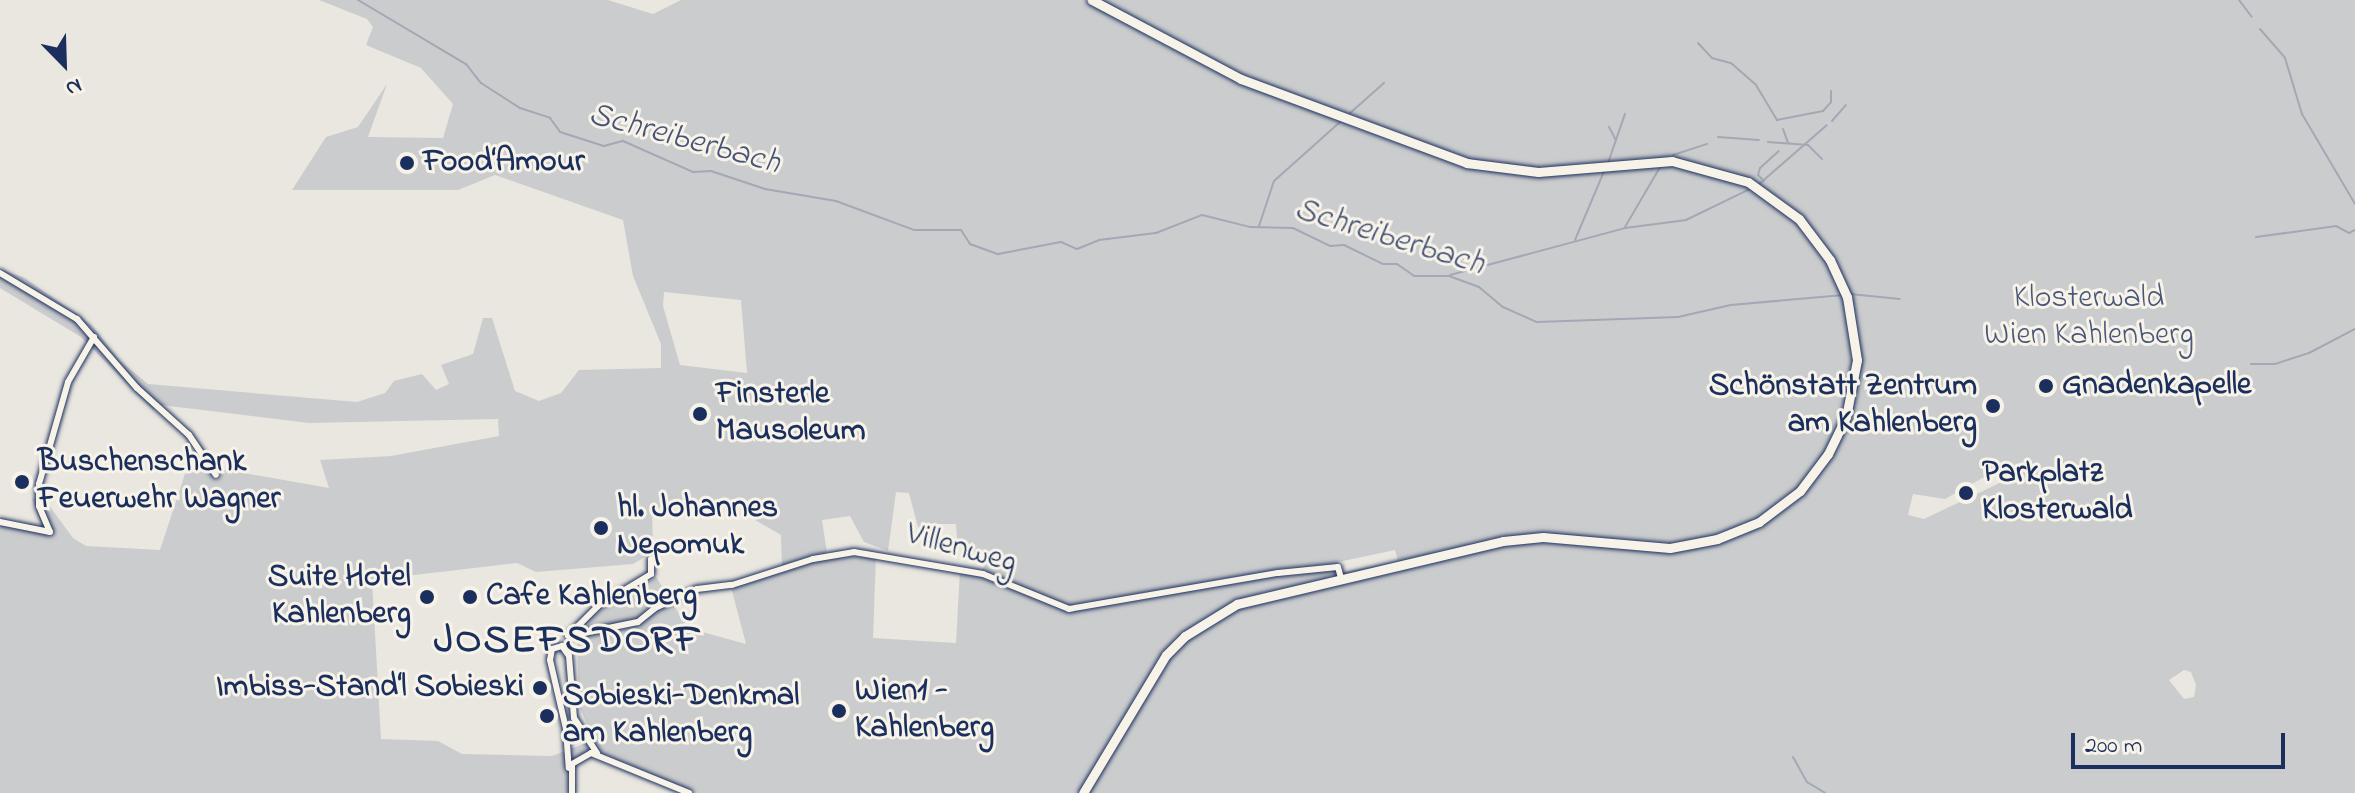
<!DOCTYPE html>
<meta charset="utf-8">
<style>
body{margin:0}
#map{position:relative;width:2355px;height:793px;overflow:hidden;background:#eae7e0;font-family:"Indie Flower",sans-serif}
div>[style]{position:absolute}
.green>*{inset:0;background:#cbcccd}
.stream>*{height:2px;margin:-1px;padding:0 1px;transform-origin:1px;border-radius:1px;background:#a3a8b4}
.roads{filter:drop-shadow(0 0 2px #1b2f5e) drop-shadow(0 0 2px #1b2f5e)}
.street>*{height:6px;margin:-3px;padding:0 3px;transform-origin:3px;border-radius:3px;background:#f7f3e8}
.secondary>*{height:9px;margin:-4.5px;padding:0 4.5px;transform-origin:4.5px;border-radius:4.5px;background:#f7f3e8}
.dots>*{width:22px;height:22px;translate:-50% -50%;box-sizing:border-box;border:4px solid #f7f3e8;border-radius:50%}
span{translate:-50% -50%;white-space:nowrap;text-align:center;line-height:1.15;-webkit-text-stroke:6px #f7f3e8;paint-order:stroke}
.poi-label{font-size:32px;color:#1b2f5e;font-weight:700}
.left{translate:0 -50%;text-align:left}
.right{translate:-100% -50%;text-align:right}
.park-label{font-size:32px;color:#47567a}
.street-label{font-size:32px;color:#1b2f5e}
.water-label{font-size:34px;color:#445378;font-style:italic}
.district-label{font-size:40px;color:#1b2f5e;font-weight:700;letter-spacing:2px}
.north{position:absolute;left:24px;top:24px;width:80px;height:80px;-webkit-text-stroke:6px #f7f3e8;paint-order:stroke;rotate:157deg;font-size:22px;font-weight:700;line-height:32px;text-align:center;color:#1b2f5e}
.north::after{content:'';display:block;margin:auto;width:28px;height:36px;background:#1b2f5e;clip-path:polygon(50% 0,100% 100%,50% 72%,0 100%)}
.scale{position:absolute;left:2071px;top:733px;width:214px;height:36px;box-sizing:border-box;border:4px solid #1b2f5e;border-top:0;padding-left:10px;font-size:24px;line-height:28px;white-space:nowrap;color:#1b2f5e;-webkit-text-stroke:6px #f7f3e8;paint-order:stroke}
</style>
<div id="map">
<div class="green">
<div style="clip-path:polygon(evenodd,319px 0,608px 0,653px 14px,681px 0,2355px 0,2355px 793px,689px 793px,593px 756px,574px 767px,576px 793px,0 793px,0 520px,42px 526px,32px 499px,42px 496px,73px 538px,86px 546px,160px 550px,185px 474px,215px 468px,329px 488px,320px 460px,391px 456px,499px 436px,498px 419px,309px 423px,161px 405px,153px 410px,81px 337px,0 288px,0 269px,25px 278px,92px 325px,119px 360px,148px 384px,357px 402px,385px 393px,394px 381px,422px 374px,436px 390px,449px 384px,441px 365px,473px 354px,483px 318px,492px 318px,515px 391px,539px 401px,561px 393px,579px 370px,661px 368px,661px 344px,633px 276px,623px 220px,495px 175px,458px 190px,292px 190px,326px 137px,358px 127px,387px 84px,368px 137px,443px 138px,453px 104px,421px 68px,366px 45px,373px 27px,367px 19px,319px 0,664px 292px,741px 300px,747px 373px,680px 365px,663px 306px,664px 292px,319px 0,2000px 468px,2008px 479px,1924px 519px,1908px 515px,1913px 494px,1945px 499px,2000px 468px,319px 0,896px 492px,909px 493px,918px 527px,931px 532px,928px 524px,956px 524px,957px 539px,987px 562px,979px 575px,960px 570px,956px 643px,873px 638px,876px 555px,822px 559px,731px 587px,746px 644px,688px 628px,656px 577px,585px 620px,577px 637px,579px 706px,594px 740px,552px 756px,462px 754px,438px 741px,381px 739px,372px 580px,517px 563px,536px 572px,633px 564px,653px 552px,652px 508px,750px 501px,755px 520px,781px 535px,782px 569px,827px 553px,822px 520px,850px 516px,864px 542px,888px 551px,896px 492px,319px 0,1395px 550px,1398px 561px,1334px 574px,1338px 562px,1395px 550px,319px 0,2184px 670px,2191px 672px,2196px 685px,2194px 697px,2184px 699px,2169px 680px,2184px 670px)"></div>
</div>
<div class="stream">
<div style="left:358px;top:0;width:126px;rotate:30.7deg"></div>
<div style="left:466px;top:64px;width:24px;rotate:52deg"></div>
<div style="left:481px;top:83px;width:46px;rotate:32.7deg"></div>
<div style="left:520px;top:108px;width:32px;rotate:18deg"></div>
<div style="left:550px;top:118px;width:17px;rotate:54deg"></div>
<div style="left:560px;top:132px;width:46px;rotate:17.7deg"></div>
<div style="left:604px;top:146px;width:20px;rotate:-15deg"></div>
<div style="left:623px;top:141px;width:77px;rotate:23.9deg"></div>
<div style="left:693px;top:172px;width:18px;rotate:-3deg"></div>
<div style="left:711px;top:171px;width:57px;rotate:18.4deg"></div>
<div style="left:765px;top:189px;width:72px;rotate:9.6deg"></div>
<div style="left:836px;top:201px;width:83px;rotate:20.4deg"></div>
<div style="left:914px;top:230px;width:47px"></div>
<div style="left:961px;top:230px;width:17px;rotate:57deg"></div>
<div style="left:970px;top:244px;width:30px;rotate:20deg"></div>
<div style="left:998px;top:254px;width:64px;rotate:-10.8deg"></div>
<div style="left:1061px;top:242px;width:17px;rotate:24deg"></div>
<div style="left:1077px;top:249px;width:24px;rotate:-22deg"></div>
<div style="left:1099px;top:240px;width:57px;rotate:-7deg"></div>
<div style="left:1156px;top:233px;width:49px;rotate:-21.4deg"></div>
<div style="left:1202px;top:215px;width:49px;rotate:14deg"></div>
<div style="left:1250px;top:227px;width:43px;rotate:1.3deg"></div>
<div style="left:1293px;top:228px;width:41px;rotate:25.9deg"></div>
<div style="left:1330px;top:246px;width:14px;rotate:-4deg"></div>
<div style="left:1344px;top:245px;width:43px;rotate:26deg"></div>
<div style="left:1383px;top:264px;width:14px"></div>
<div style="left:1397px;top:264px;width:21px;rotate:35deg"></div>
<div style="left:1414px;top:276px;width:35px"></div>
<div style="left:1449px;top:276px;width:32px;rotate:20deg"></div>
<div style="left:1479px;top:287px;width:31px;rotate:40deg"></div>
<div style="left:1503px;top:307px;width:37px;rotate:24deg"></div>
<div style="left:1537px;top:322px;width:141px;rotate:-2deg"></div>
<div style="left:1678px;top:317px;width:54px;rotate:-12.8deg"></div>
<div style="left:1731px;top:305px;width:113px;rotate:-5.1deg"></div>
<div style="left:2239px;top:0;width:21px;rotate:53deg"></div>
<div style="left:2260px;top:29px;width:38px;rotate:49deg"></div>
<div style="left:2285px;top:58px;width:59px;rotate:73.1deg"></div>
<div style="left:2302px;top:114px;width:104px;rotate:59.5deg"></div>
<div style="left:1698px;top:43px;width:21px;rotate:47deg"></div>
<div style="left:1712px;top:58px;width:20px;rotate:15deg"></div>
<div style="left:1731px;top:63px;width:33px;rotate:41deg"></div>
<div style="left:1756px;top:85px;width:41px;rotate:59deg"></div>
<div style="left:1777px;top:120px;width:47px;rotate:-11.1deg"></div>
<div style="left:1823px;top:111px;width:12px;rotate:-48deg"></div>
<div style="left:1831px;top:102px;width:11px;rotate:-90deg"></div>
<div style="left:1349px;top:114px;width:47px;rotate:-41.5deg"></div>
<div style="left:1832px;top:121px;width:21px;rotate:-49deg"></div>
<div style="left:1609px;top:127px;width:15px;rotate:62deg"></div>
<div style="left:1783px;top:129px;width:15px;rotate:70deg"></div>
<div style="left:1718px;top:137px;width:41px;rotate:4.2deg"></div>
<div style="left:1768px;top:142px;width:40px;rotate:4.3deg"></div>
<div style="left:1808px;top:145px;width:20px;rotate:45deg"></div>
<div style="left:1673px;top:155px;width:36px;rotate:-18deg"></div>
<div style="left:1608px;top:163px;width:52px;rotate:-70.9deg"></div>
<div style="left:1764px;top:181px;width:8px;rotate:-135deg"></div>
<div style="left:1758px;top:175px;width:7px;rotate:-74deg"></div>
<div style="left:1760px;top:168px;width:25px;rotate:-42deg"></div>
<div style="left:1758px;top:185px;width:91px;rotate:-41deg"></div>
<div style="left:1259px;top:226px;width:47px;rotate:-71.6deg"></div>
<div style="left:1274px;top:181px;width:90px;rotate:-41.8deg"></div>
<div style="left:1625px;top:227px;width:69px;rotate:-59.7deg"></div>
<div style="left:2256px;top:237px;width:81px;rotate:-7.8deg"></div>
<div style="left:2336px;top:226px;width:15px;rotate:28deg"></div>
<div style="left:2349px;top:233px;width:7px;rotate:-27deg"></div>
<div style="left:1575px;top:240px;width:77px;rotate:-67.1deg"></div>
<div style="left:1450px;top:275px;width:181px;rotate:-15deg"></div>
<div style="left:1625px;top:228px;width:62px;rotate:-7.5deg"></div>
<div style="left:1686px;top:220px;width:73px;rotate:-25.9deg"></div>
<div style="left:1850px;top:294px;width:50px;rotate:5.7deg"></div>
<div style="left:2251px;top:364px;width:24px"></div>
<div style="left:2275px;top:364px;width:36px;rotate:-18deg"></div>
<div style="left:2309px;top:353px;width:52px;rotate:-27.6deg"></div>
<div style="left:1793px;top:757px;width:29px;rotate:61deg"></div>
<div style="left:1807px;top:782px;width:21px;rotate:31deg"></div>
</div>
<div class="roads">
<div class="street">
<div style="left:0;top:273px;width:90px;rotate:30.9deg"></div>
<div style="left:77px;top:319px;width:91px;rotate:49deg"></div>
<div style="left:137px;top:388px;width:70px;rotate:42.1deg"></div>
<div style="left:189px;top:435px;width:48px;rotate:56deg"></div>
<div style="left:0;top:522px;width:51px;rotate:11.3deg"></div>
<div style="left:50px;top:532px;width:28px;rotate:-113deg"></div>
<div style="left:39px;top:506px;width:22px;rotate:-90deg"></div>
<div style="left:39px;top:484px;width:106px;rotate:-74.1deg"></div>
<div style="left:68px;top:382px;width:52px;rotate:-60deg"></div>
<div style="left:568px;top:636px;width:42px;rotate:-45deg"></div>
<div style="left:598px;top:606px;width:62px;rotate:-31.1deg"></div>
<div style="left:651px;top:574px;width:15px;rotate:-90deg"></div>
<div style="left:569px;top:636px;width:70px;rotate:-11.5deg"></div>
<div style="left:638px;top:622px;width:22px;rotate:-39deg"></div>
<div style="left:655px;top:608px;width:46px;rotate:-24.3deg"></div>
<div style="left:697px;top:589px;width:35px;rotate:-7deg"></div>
<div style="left:732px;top:585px;width:85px;rotate:-17.8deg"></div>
<div style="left:813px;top:559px;width:42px;rotate:-9.7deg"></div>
<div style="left:854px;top:552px;width:131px;rotate:9.7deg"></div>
<div style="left:983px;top:574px;width:93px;rotate:22.1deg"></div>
<div style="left:1069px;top:609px;width:212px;rotate:-9.8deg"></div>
<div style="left:1278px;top:573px;width:60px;rotate:-5.7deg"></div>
<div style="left:1338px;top:567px;width:11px;rotate:75deg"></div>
<div style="left:562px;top:646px;width:10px;rotate:163deg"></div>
<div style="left:552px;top:649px;width:11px;rotate:100deg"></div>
<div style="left:550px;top:660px;width:71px;rotate:76.9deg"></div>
<div style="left:566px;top:729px;width:39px;rotate:86deg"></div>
<div style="left:562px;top:646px;width:12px;rotate:55deg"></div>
<div style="left:569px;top:656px;width:62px;rotate:85.4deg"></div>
<div style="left:574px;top:718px;width:42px;rotate:56.7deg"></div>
<div style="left:572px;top:793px;width:29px;rotate:-90deg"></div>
<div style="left:572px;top:764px;width:22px;rotate:-30deg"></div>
<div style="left:591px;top:753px;width:106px;rotate:22.2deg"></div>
</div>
<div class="secondary">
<div style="left:1083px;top:793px;width:161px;rotate:-59deg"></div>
<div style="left:1166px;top:655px;width:27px;rotate:-45deg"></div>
<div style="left:1185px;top:636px;width:61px;rotate:-31.6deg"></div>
<div style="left:1237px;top:604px;width:273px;rotate:-13.3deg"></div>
<div style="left:1503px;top:541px;width:40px;rotate:-5.7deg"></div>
<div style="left:1543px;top:537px;width:127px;rotate:5deg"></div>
<div style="left:1670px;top:548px;width:48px;rotate:-10.8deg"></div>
<div style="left:1717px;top:539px;width:45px;rotate:-22deg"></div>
<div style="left:1759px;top:522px;width:51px;rotate:-37.1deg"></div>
<div style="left:1800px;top:491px;width:46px;rotate:-52.9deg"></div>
<div style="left:1828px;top:454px;width:41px;rotate:-64.1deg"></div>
<div style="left:1846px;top:417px;width:58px;rotate:-79.1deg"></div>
<div style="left:1857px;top:360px;width:64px;rotate:-99deg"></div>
<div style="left:1847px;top:297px;width:41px;rotate:-114.7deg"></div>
<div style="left:1830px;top:260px;width:51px;rotate:-127.1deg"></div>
<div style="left:1799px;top:219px;width:63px;rotate:-144deg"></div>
<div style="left:1748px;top:182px;width:79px;rotate:-164.6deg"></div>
<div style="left:1672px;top:161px;width:134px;rotate:175.3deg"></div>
<div style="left:1538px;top:172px;width:72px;rotate:-172.8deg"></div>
<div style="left:1467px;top:163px;width:241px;rotate:-159.6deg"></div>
<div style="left:1241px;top:79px;width:169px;rotate:-152.1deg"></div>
</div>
</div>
<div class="dots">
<div style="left:407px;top:163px;background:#1b2f5e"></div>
<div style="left:2046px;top:386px;background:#1b2f5e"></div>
<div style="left:1993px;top:406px;background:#1b2f5e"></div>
<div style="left:700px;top:414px;background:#1b2f5e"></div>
<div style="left:22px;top:482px;background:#1b2f5e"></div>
<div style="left:1966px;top:493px;background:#1b2f5e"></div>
<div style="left:601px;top:528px;background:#1b2f5e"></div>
<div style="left:427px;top:597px;background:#1b2f5e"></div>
<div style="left:470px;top:597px;background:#1b2f5e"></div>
<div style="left:540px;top:688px;background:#1b2f5e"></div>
<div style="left:839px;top:711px;background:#1b2f5e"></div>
<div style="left:547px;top:716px;background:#1b2f5e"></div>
</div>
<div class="poi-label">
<span class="left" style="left:423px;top:163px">Food‘Amour</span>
<span class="left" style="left:2062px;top:386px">Gnadenkapelle</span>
<span class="right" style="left:1977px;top:406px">Schönstatt Zentrum<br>am Kahlenberg</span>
<span class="left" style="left:716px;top:414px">Finsterle<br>Mausoleum</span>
<span class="left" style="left:38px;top:482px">Buschenschank<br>Feuerwehr Wagner</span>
<span class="left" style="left:1982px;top:493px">Parkplatz<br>Klosterwald</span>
<span class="left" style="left:617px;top:528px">hl. Johannes<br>Nepomuk</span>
<span class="right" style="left:411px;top:597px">Suite Hotel<br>Kahlenberg</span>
<span class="left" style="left:486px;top:597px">Cafe Kahlenberg</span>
<span class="right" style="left:524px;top:688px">Imbiss-Stand‘l Sobieski</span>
<span class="left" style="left:855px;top:711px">Wien1 -<br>Kahlenberg</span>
<span class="left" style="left:563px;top:716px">Sobieski-Denkmal<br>am Kahlenberg</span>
</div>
<div class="park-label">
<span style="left:2089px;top:318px">Klosterwald<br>Wien Kahlenberg</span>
</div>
<div class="street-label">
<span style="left:961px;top:550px;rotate:16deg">Villenweg</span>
</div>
<div class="water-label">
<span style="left:684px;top:140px;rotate:15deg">Schreiberbach</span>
<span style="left:1389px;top:238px;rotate:17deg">Schreiberbach</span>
</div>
<div class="district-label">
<span style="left:568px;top:642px">JOSEFSDORF</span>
</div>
<div class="north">N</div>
<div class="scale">200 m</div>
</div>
